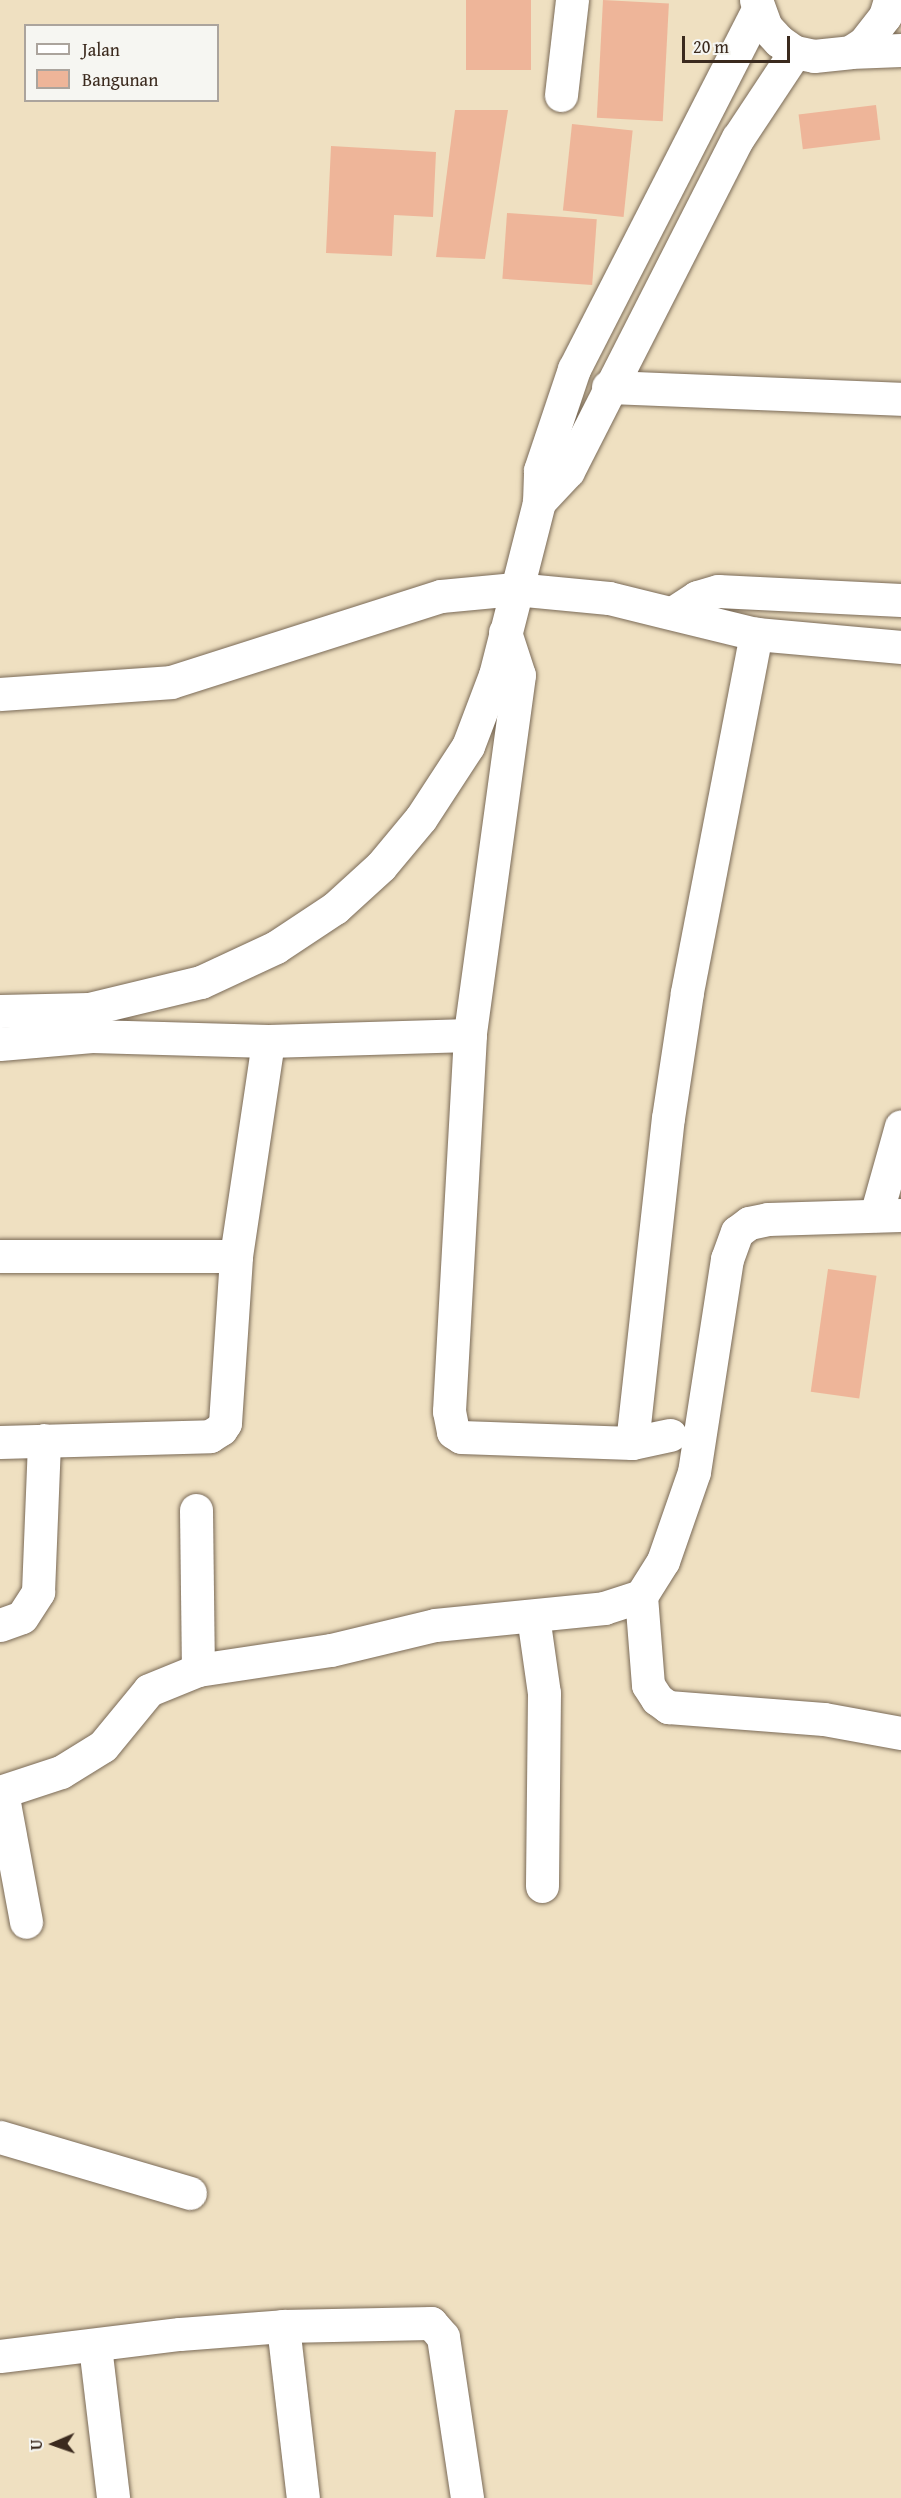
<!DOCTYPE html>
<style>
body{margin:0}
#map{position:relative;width:901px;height:2498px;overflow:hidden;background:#efe0c1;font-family:"Gentium Book Plus",serif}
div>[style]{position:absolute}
.building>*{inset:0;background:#eeb599;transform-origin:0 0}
.roads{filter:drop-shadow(0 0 2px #7a6a57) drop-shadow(0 0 2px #7a6a57)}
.minor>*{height:33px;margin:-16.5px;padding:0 16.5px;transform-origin:16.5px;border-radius:16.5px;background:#fff}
span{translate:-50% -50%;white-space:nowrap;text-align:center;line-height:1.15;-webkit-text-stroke:6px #f6f6f2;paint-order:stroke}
.legend{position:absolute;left:24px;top:24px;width:195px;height:78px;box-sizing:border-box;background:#f6f6f2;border:2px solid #aba49d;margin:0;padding:8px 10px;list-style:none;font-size:18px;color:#3b2a1e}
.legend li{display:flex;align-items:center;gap:12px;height:30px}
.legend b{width:30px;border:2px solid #aba49d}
.north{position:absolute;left:24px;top:2414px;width:60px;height:60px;-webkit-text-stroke:4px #f6f6f2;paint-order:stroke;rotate:268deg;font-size:16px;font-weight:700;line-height:24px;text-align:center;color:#3b2a1e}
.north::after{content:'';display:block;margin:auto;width:21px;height:27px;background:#3b2a1e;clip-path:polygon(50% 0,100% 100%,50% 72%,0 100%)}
.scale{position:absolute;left:682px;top:36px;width:108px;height:27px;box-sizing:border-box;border:3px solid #3b2a1e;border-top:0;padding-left:8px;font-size:18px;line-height:21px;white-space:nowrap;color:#3b2a1e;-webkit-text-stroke:4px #f6f6f2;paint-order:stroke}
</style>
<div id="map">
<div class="building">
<div style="left:466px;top:0;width:65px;height:70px"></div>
<div style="left:603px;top:0;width:66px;height:118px;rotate:3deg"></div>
<div style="left:876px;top:105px;width:35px;height:78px;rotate:83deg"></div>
<div style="clip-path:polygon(455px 110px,508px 110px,485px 259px,436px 257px)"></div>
<div style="left:572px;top:124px;width:61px;height:87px;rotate:6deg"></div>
<div style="clip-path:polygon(331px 146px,436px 152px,433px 217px,394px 215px,392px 256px,326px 253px)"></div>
<div style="left:507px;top:213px;width:90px;height:66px;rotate:4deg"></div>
<div style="left:828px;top:1269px;width:49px;height:124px;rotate:8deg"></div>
</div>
<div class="roads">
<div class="minor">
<div style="left:756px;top:0;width:29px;rotate:70deg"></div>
<div style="left:766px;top:27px;width:19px;rotate:47deg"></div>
<div style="left:779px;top:41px;width:19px;rotate:35deg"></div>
<div style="left:795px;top:52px;width:19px;rotate:12deg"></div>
<div style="left:814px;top:56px;width:36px;rotate:-6deg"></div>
<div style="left:850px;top:52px;width:17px;rotate:-33deg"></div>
<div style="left:864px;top:43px;width:34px;rotate:-52deg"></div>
<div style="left:885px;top:16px;width:17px;rotate:-73deg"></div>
<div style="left:850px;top:52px;width:51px;rotate:-2.2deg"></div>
<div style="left:561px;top:95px;width:96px;rotate:-83.4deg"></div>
<div style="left:608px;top:387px;width:293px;rotate:2.3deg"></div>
<div style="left:539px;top:502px;width:42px;rotate:-46.9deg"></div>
<div style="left:568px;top:471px;width:374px;rotate:-63deg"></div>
<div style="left:738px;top:138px;width:103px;rotate:-56.5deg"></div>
<div style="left:674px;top:612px;width:27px;rotate:-33deg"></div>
<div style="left:697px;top:597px;width:22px;rotate:-16deg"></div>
<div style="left:718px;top:591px;width:183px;rotate:2.8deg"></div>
<div style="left:505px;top:632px;width:45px;rotate:72deg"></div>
<div style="left:519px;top:675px;width:363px;rotate:97.8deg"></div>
<div style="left:470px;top:1035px;width:377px;rotate:93.2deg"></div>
<div style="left:449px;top:1411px;width:21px;rotate:79deg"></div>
<div style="left:453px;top:1432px;width:9px;rotate:32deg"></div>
<div style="left:461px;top:1437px;width:171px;rotate:2deg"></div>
<div style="left:632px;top:1443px;width:39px;rotate:-12deg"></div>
<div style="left:0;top:694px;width:171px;rotate:-4deg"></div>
<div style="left:171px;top:682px;width:283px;rotate:-17.7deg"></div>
<div style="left:441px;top:596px;width:74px;rotate:-5.4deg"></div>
<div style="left:515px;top:589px;width:94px;rotate:5.5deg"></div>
<div style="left:609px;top:598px;width:151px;rotate:13.8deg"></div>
<div style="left:756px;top:634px;width:146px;rotate:5.1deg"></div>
<div style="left:0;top:1011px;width:89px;rotate:-1.3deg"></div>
<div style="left:89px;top:1009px;width:115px;rotate:-13.6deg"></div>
<div style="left:201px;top:982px;width:83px;rotate:-25deg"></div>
<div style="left:276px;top:947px;width:71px;rotate:-33.5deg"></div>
<div style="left:335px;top:908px;width:62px;rotate:-42.4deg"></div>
<div style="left:381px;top:866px;width:62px;rotate:-50.2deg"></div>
<div style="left:421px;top:818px;width:86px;rotate:-56.9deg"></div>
<div style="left:468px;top:746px;width:76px;rotate:-69.2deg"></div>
<div style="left:495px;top:675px;width:179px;rotate:-75.7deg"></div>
<div style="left:539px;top:502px;width:32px;rotate:-88deg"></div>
<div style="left:540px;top:470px;width:107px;rotate:-71.4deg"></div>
<div style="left:574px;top:369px;width:403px;rotate:-62.9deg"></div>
<div style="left:0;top:1044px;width:92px;rotate:-5deg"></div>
<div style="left:92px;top:1036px;width:176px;rotate:1.6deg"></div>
<div style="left:268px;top:1041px;width:202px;rotate:-1.7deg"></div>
<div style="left:876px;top:1215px;width:92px;rotate:-74.3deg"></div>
<div style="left:0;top:1256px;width:236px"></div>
<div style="left:0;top:1442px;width:210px;rotate:-1.6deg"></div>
<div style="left:210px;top:1436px;width:13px;rotate:-32deg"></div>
<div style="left:221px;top:1429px;width:7px;rotate:-56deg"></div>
<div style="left:225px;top:1423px;width:167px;rotate:-86.2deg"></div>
<div style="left:236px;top:1256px;width:217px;rotate:-81.5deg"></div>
<div style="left:632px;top:1443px;width:327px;rotate:-83.7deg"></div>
<div style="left:668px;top:1118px;width:127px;rotate:-81.4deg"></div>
<div style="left:687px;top:992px;width:365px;rotate:-79.1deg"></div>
<div style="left:196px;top:1510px;width:160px;rotate:89.3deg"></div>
<div style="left:641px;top:1596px;width:89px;rotate:85.5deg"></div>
<div style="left:648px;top:1685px;width:17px;rotate:57deg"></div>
<div style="left:657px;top:1699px;width:14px;rotate:36deg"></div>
<div style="left:668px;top:1707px;width:156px;rotate:4.4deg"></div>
<div style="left:824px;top:1719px;width:78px;rotate:10.3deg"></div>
<div style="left:533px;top:1616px;width:78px;rotate:81.9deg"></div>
<div style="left:544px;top:1693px;width:193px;rotate:90.6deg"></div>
<div style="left:0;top:1625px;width:23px;rotate:-20deg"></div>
<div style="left:22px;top:1617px;width:30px;rotate:-57deg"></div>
<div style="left:38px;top:1592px;width:152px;rotate:-87.7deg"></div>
<div style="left:0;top:1792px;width:64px;rotate:-18.2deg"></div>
<div style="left:61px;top:1772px;width:49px;rotate:-31.8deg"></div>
<div style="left:103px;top:1746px;width:72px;rotate:-50.6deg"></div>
<div style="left:149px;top:1690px;width:53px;rotate:-22.2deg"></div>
<div style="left:198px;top:1670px;width:134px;rotate:-8.6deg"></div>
<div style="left:331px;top:1650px;width:107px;rotate:-13.5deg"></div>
<div style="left:435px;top:1625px;width:170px;rotate:-5.7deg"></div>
<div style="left:604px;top:1608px;width:39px;rotate:-18deg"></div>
<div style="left:641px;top:1596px;width:41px;rotate:-57.8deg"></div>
<div style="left:663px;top:1561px;width:94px;rotate:-70.8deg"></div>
<div style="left:694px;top:1472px;width:216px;rotate:-81.2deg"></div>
<div style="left:727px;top:1259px;width:29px;rotate:-70deg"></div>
<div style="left:737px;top:1232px;width:15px;rotate:-37deg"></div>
<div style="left:749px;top:1223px;width:19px;rotate:-12deg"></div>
<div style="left:768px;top:1219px;width:133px;rotate:-1.7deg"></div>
<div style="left:2px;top:1792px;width:132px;rotate:79.5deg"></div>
<div style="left:0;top:2137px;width:198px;rotate:16.4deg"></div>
<div style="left:283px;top:2326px;width:173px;rotate:83.4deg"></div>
<div style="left:95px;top:2346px;width:153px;rotate:83.2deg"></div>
<div style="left:0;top:2356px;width:181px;rotate:-7deg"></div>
<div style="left:180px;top:2334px;width:103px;rotate:-4.4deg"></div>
<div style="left:283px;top:2326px;width:148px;rotate:-1.2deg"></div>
<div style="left:431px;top:2323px;width:18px;rotate:49deg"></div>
<div style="left:443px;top:2337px;width:163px;rotate:81.5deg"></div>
</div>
</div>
<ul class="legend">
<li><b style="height:8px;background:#fff"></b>Jalan</li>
<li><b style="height:16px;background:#eeb599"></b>Bangunan</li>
</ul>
<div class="north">U</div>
<div class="scale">20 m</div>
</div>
